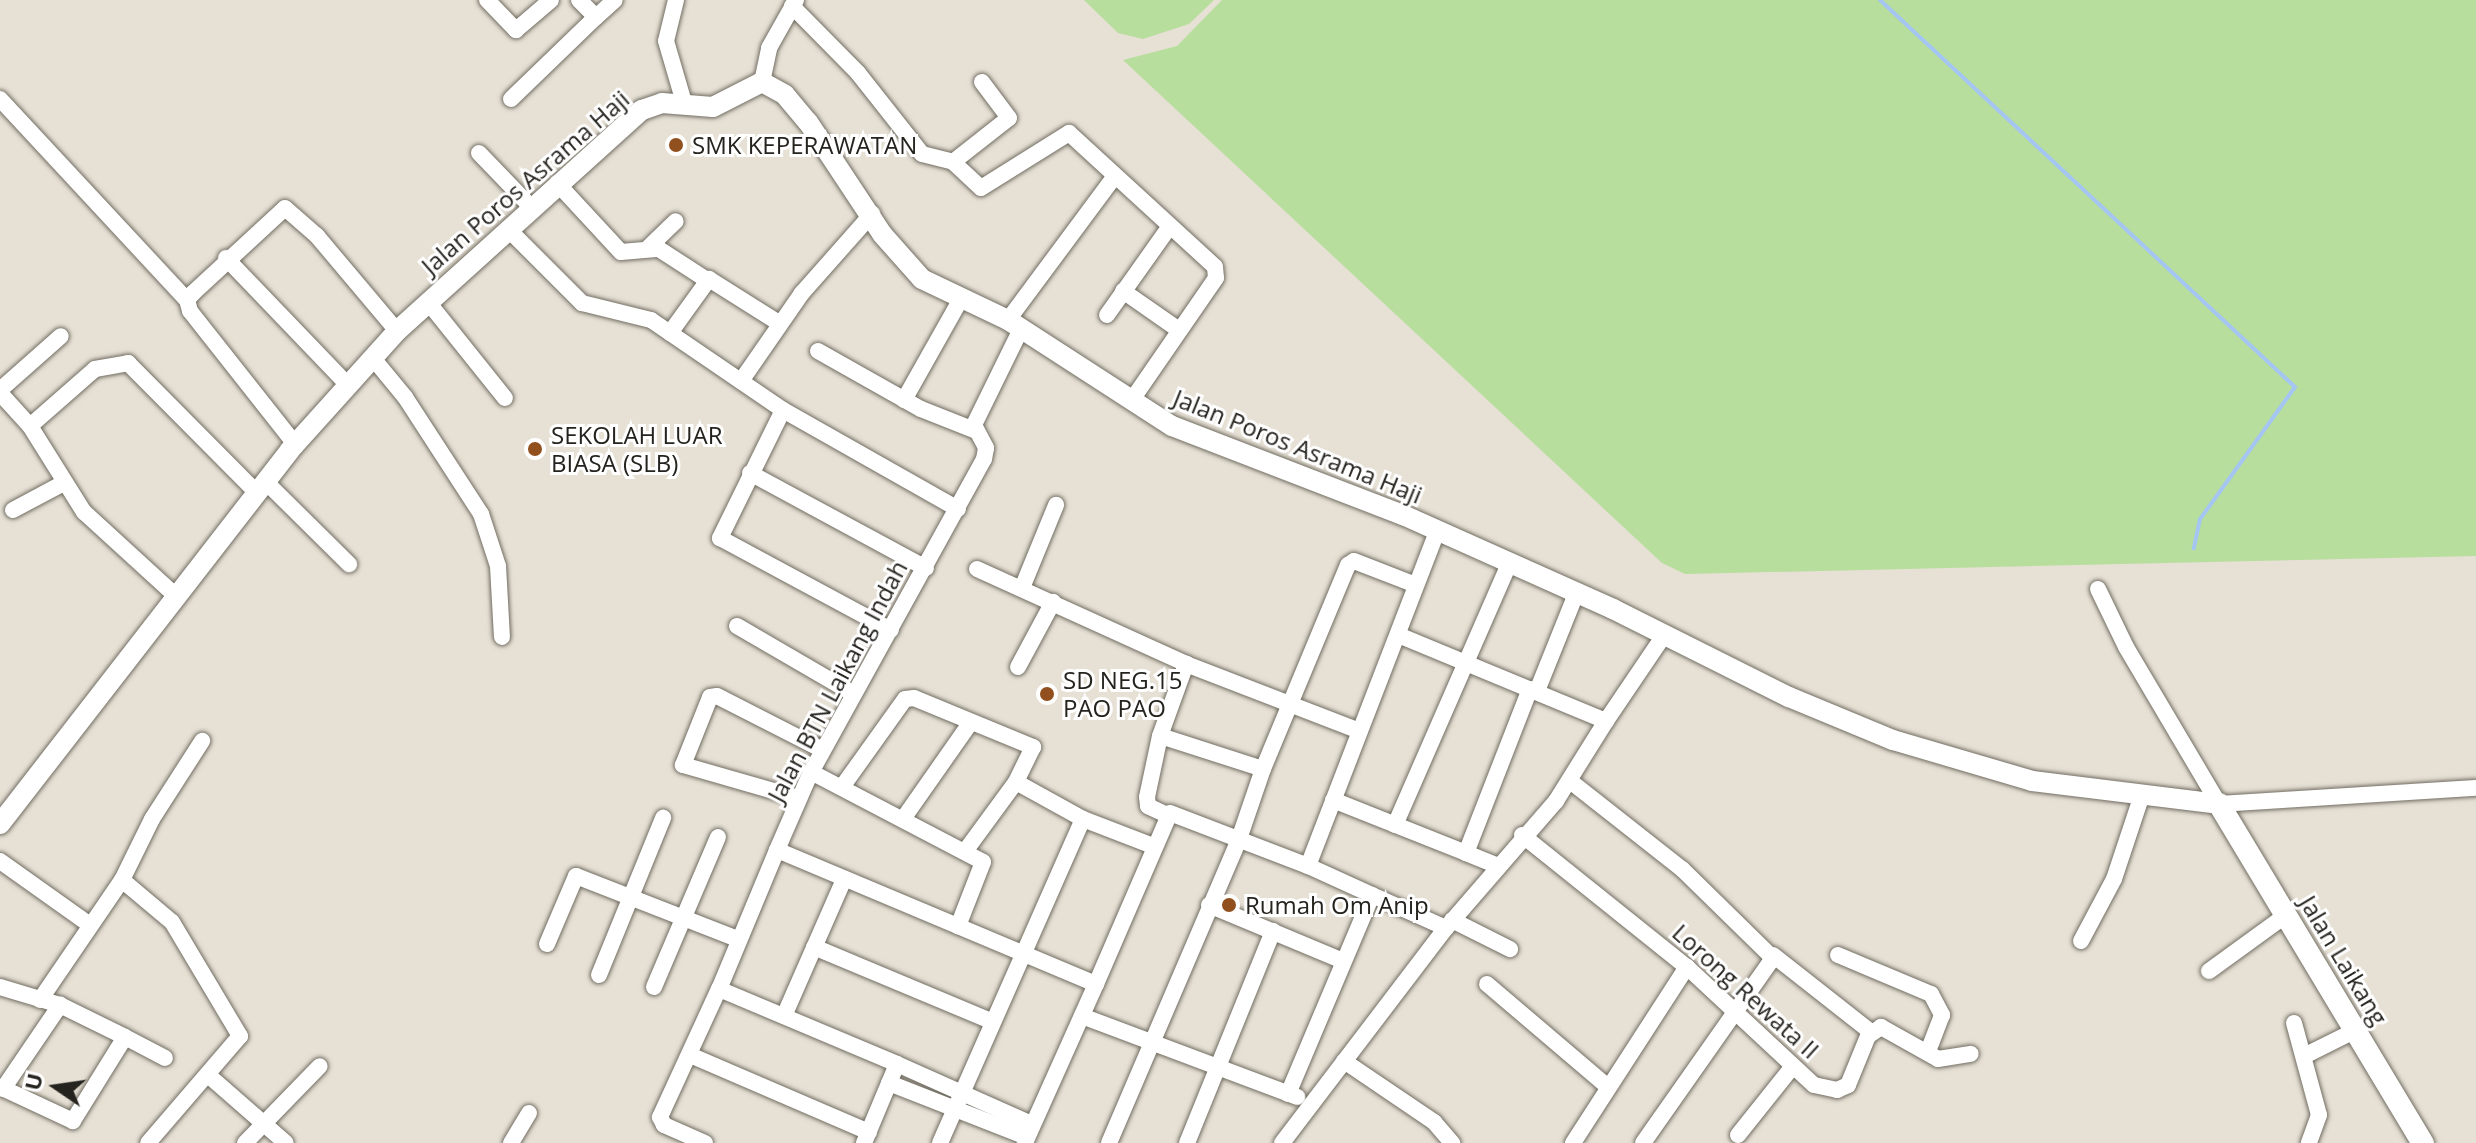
<!DOCTYPE html>
<style>
body{margin:0}
#map{position:relative;width:2476px;height:1143px;overflow:hidden;background:#e6e0d5;font-family:"Open Sans",sans-serif}
div>[style]{position:absolute}
.green>*{inset:0;background:#b7de9c}
.stream>*{height:4px;margin:-2px;padding:0 2px;transform-origin:2px;border-radius:2px;background:#a5c5f2}
.roads{filter:drop-shadow(0 0 2px #726d62) drop-shadow(0 0 2px #726d62)}
.minor>*{height:16px;margin:-8px;padding:0 8px;transform-origin:8px;border-radius:8px;background:#fff}
.tertiary>*{height:20px;margin:-10px;padding:0 10px;transform-origin:10px;border-radius:10px;background:#fff}
.secondary>*{height:22px;margin:-11px;padding:0 11px;transform-origin:11px;border-radius:11px;background:#fff}
.dots>*{width:22px;height:22px;translate:-50% -50%;box-sizing:border-box;border:4px solid #fff;border-radius:50%}
span{translate:-50% -50%;white-space:nowrap;text-align:center;line-height:1.15;-webkit-text-stroke:6px #fff;paint-order:stroke}
.poi-label{font-size:24px;color:#25231e}
.left{translate:0 -50%;text-align:left}
.street-label{font-size:24px;color:#25231e}
.north{position:absolute;left:16px;top:1047px;width:80px;height:80px;-webkit-text-stroke:6px #fff;paint-order:stroke;rotate:283deg;font-size:22px;font-weight:700;line-height:32px;text-align:center;color:#25231e}
.north::after{content:'';display:block;margin:auto;width:28px;height:36px;background:#25231e;clip-path:polygon(50% 0,100% 100%,50% 72%,0 100%)}
</style>
<div id="map">
<div class="green">
<div style="clip-path:polygon(1084px 0,1214px 0,1189px 24px,1143px 39px,1118px 33px)"></div>
<div style="clip-path:polygon(1222px 0,2476px 0,2476px 556px,1685px 574px,1662px 563px,1123px 60px,1177px 46px)"></div>
</div>
<div class="stream">
<div style="left:1880px;top:0;width:567px;rotate:43deg"></div>
<div style="left:2295px;top:387px;width:163px;rotate:125.7deg"></div>
<div style="left:2200px;top:519px;width:30px;rotate:102deg"></div>
</div>
<div class="roads">
<div class="minor">
<div style="left:487px;top:0;width:42px;rotate:46deg"></div>
<div style="left:516px;top:30px;width:46px;rotate:-40.6deg"></div>
<div style="left:579px;top:0;width:24px;rotate:45deg"></div>
<div style="left:596px;top:17px;width:25px;rotate:-42deg"></div>
<div style="left:676px;top:0;width:42px;rotate:103.7deg"></div>
<div style="left:666px;top:41px;width:68px;rotate:73.7deg"></div>
<div style="left:792px;top:6px;width:94px;rotate:45.4deg"></div>
<div style="left:858px;top:73px;width:103px;rotate:51.7deg"></div>
<div style="left:922px;top:154px;width:32px;rotate:14deg"></div>
<div style="left:953px;top:162px;width:38px;rotate:43deg"></div>
<div style="left:981px;top:188px;width:104px;rotate:-32deg"></div>
<div style="left:1069px;top:133px;width:198px;rotate:42.5deg"></div>
<div style="left:1215px;top:267px;width:11px;rotate:85deg"></div>
<div style="left:1216px;top:278px;width:150px;rotate:124.6deg"></div>
<div style="left:762px;top:82px;width:35px;rotate:-78deg"></div>
<div style="left:769px;top:48px;width:55px;rotate:-60.6deg"></div>
<div style="left:0;top:99px;width:275px;rotate:47.1deg"></div>
<div style="left:511px;top:99px;width:118px;rotate:-44deg"></div>
<div style="left:479px;top:153px;width:75px;rotate:46.1deg"></div>
<div style="left:953px;top:162px;width:71px;rotate:-38.2deg"></div>
<div style="left:1009px;top:118px;width:45px;rotate:-126.9deg"></div>
<div style="left:557px;top:183px;width:94px;rotate:47.2deg"></div>
<div style="left:621px;top:252px;width:38px;rotate:-5deg"></div>
<div style="left:659px;top:249px;width:57px;rotate:32.9deg"></div>
<div style="left:508px;top:229px;width:105px;rotate:45deg"></div>
<div style="left:582px;top:303px;width:71px;rotate:13.8deg"></div>
<div style="left:651px;top:320px;width:160px;rotate:34.3deg"></div>
<div style="left:783px;top:410px;width:143px;rotate:116.2deg"></div>
<div style="left:720px;top:538px;width:194px;rotate:28.3deg"></div>
<div style="left:649px;top:247px;width:37px;rotate:-44deg"></div>
<div style="left:226px;top:258px;width:175px;rotate:46.2deg"></div>
<div style="left:1123px;top:291px;width:68px;rotate:34.9deg"></div>
<div style="left:428px;top:302px;width:123px;rotate:51.3deg"></div>
<div style="left:1107px;top:315px;width:109px;rotate:-54.7deg"></div>
<div style="left:1008px;top:320px;width:179px;rotate:-53.4deg"></div>
<div style="left:1021px;top:329px;width:107px;rotate:116.1deg"></div>
<div style="left:974px;top:425px;width:26px;rotate:62deg"></div>
<div style="left:986px;top:448px;width:11px;rotate:100deg"></div>
<div style="left:984px;top:459px;width:358px;rotate:118.9deg"></div>
<div style="left:811px;top:772px;width:85px;rotate:113.6deg"></div>
<div style="left:777px;top:850px;width:346px;rotate:22.8deg"></div>
<div style="left:1096px;top:984px;width:174px;rotate:114.1deg"></div>
<div style="left:670px;top:333px;width:67px;rotate:-54.2deg"></div>
<div style="left:709px;top:279px;width:83px;rotate:32.2deg"></div>
<div style="left:818px;top:351px;width:118px;rotate:29.4deg"></div>
<div style="left:921px;top:409px;width:57px;rotate:21.6deg"></div>
<div style="left:372px;top:357px;width:52px;rotate:50.5deg"></div>
<div style="left:405px;top:397px;width:140px;rotate:57deg"></div>
<div style="left:481px;top:514px;width:55px;rotate:71.9deg"></div>
<div style="left:498px;top:566px;width:71px;rotate:86.8deg"></div>
<div style="left:741px;top:381px;width:107px;rotate:-55.3deg"></div>
<div style="left:802px;top:293px;width:106px;rotate:-48.5deg"></div>
<div style="left:0;top:390px;width:81px;rotate:-41.5deg"></div>
<div style="left:0;top:393px;width:45px;rotate:47.7deg"></div>
<div style="left:30px;top:426px;width:102px;rotate:57.9deg"></div>
<div style="left:84px;top:512px;width:125px;rotate:42.4deg"></div>
<div style="left:904px;top:400px;width:116px;rotate:-60.6deg"></div>
<div style="left:783px;top:410px;width:201px;rotate:29.5deg"></div>
<div style="left:30px;top:426px;width:86px;rotate:-41.2deg"></div>
<div style="left:95px;top:369px;width:34px;rotate:-10deg"></div>
<div style="left:128px;top:363px;width:183px;rotate:45.2deg"></div>
<div style="left:295px;top:444px;width:169px;rotate:-128.3deg"></div>
<div style="left:190px;top:311px;width:11px;rotate:-105deg"></div>
<div style="left:187px;top:300px;width:9px;rotate:-49deg"></div>
<div style="left:193px;top:293px;width:125px;rotate:-42.7deg"></div>
<div style="left:285px;top:208px;width:43px;rotate:41.2deg"></div>
<div style="left:317px;top:236px;width:124px;rotate:49.9deg"></div>
<div style="left:750px;top:473px;width:200px;rotate:28.4deg"></div>
<div style="left:266px;top:482px;width:117px;rotate:44.7deg"></div>
<div style="left:13px;top:510px;width:55px;rotate:-28deg"></div>
<div style="left:977px;top:569px;width:230px;rotate:24.4deg"></div>
<div style="left:1186px;top:664px;width:186px;rotate:21.1deg"></div>
<div style="left:1022px;top:588px;width:90px;rotate:-67.7deg"></div>
<div style="left:2098px;top:589px;width:64px;rotate:64.2deg"></div>
<div style="left:2126px;top:647px;width:182px;rotate:59.4deg"></div>
<div style="left:2219px;top:804px;width:257px;rotate:-3.6deg"></div>
<div style="left:737px;top:626px;width:135px;rotate:30.2deg"></div>
<div style="left:1018px;top:667px;width:74px;rotate:-61.7deg"></div>
<div style="left:1537px;top:691px;width:105px;rotate:-68.1deg"></div>
<div style="left:1606px;top:721px;width:105px;rotate:-55.9deg"></div>
<div style="left:1263px;top:769px;width:221px;rotate:-67.4deg"></div>
<div style="left:1348px;top:565px;width:7px;rotate:-34deg"></div>
<div style="left:1354px;top:561px;width:66px;rotate:21.2deg"></div>
<div style="left:811px;top:772px;width:194px;rotate:27.6deg"></div>
<div style="left:983px;top:862px;width:69px;rotate:111.3deg"></div>
<div style="left:1570px;top:781px;width:142px;rotate:38.2deg"></div>
<div style="left:1682px;top:869px;width:127px;rotate:44.4deg"></div>
<div style="left:1773px;top:958px;width:226px;rotate:125.1deg"></div>
<div style="left:842px;top:787px;width:108px;rotate:-54.4deg"></div>
<div style="left:905px;top:699px;width:9px;rotate:-6deg"></div>
<div style="left:914px;top:698px;width:129px;rotate:22.4deg"></div>
<div style="left:1033px;top:747px;width:39px;rotate:116deg"></div>
<div style="left:1016px;top:782px;width:77px;rotate:28.9deg"></div>
<div style="left:1083px;top:819px;width:75px;rotate:21.1deg"></div>
<div style="left:798px;top:798px;width:120px;rotate:-164deg"></div>
<div style="left:683px;top:765px;width:73px;rotate:-68.3deg"></div>
<div style="left:710px;top:697px;width:7px;rotate:-8deg"></div>
<div style="left:717px;top:696px;width:119px;rotate:27deg"></div>
<div style="left:1333px;top:800px;width:143px;rotate:21.7deg"></div>
<div style="left:1466px;top:853px;width:176px;rotate:-68.7deg"></div>
<div style="left:1167px;top:815px;width:21px;rotate:-155deg"></div>
<div style="left:1148px;top:806px;width:9px;rotate:-96deg"></div>
<div style="left:1147px;top:797px;width:62px;rotate:-78deg"></div>
<div style="left:1160px;top:736px;width:77px;rotate:-70.1deg"></div>
<div style="left:903px;top:819px;width:118px;rotate:-55deg"></div>
<div style="left:1395px;top:825px;width:287px;rotate:-66.4deg"></div>
<div style="left:1522px;top:835px;width:211px;rotate:38.7deg"></div>
<div style="left:1687px;top:967px;width:173px;rotate:42.9deg"></div>
<div style="left:1814px;top:1085px;width:24px;rotate:12deg"></div>
<div style="left:1837px;top:1090px;width:12px;rotate:-24deg"></div>
<div style="left:1848px;top:1085px;width:53px;rotate:-67.8deg"></div>
<div style="left:1868px;top:1036px;width:16px;rotate:-35deg"></div>
<div style="left:1881px;top:1027px;width:65px;rotate:29.3deg"></div>
<div style="left:1938px;top:1059px;width:33px;rotate:-9deg"></div>
<div style="left:777px;top:850px;width:151px;rotate:112.6deg"></div>
<div style="left:719px;top:989px;width:193px;rotate:22.8deg"></div>
<div style="left:897px;top:1064px;width:86px;rotate:112.7deg"></div>
<div style="left:966px;top:850px;width:84px;rotate:-53.7deg"></div>
<div style="left:1466px;top:853px;width:32px;rotate:22deg"></div>
<div style="left:0;top:861px;width:110px;rotate:35.4deg"></div>
<div style="left:122px;top:880px;width:65px;rotate:40deg"></div>
<div style="left:172px;top:922px;width:133px;rotate:59.2deg"></div>
<div style="left:240px;top:1036px;width:141px;rotate:130.7deg"></div>
<div style="left:1372px;top:895px;width:81px;rotate:24deg"></div>
<div style="left:1209px;top:905px;width:145px;rotate:22.7deg"></div>
<div style="left:1452px;top:920px;width:65px;rotate:26.6deg"></div>
<div style="left:2081px;top:941px;width:70px;rotate:-62deg"></div>
<div style="left:2114px;top:879px;width:85px;rotate:-71.6deg"></div>
<div style="left:547px;top:944px;width:74px;rotate:-66.9deg"></div>
<div style="left:576px;top:876px;width:174px;rotate:21.3deg"></div>
<div style="left:814px;top:947px;width:192px;rotate:22.7deg"></div>
<div style="left:1773px;top:955px;width:125px;rotate:38.2deg"></div>
<div style="left:1838px;top:955px;width:101px;rotate:22.8deg"></div>
<div style="left:1931px;top:994px;width:24px;rotate:62deg"></div>
<div style="left:1942px;top:1015px;width:40px;rotate:111deg"></div>
<div style="left:2209px;top:971px;width:95px;rotate:-36deg"></div>
<div style="left:599px;top:975px;width:170px;rotate:-67.8deg"></div>
<div style="left:1096px;top:984px;width:186px;rotate:-66.6deg"></div>
<div style="left:1170px;top:813px;width:148px;rotate:21deg"></div>
<div style="left:1308px;top:866px;width:359px;rotate:-68.9deg"></div>
<div style="left:1487px;top:984px;width:157px;rotate:40.4deg"></div>
<div style="left:0;top:987px;width:63px;rotate:16.7deg"></div>
<div style="left:60px;top:1005px;width:72px;rotate:26.2deg"></div>
<div style="left:125px;top:1037px;width:99px;rotate:121.8deg"></div>
<div style="left:73px;top:1121px;width:81px;rotate:-155deg"></div>
<div style="left:654px;top:987px;width:163px;rotate:-66.9deg"></div>
<div style="left:40px;top:1000px;width:145px;rotate:-55.7deg"></div>
<div style="left:122px;top:880px;width:68px;rotate:-63.8deg"></div>
<div style="left:152px;top:819px;width:93px;rotate:-57.3deg"></div>
<div style="left:784px;top:1016px;width:150px;rotate:-66.3deg"></div>
<div style="left:1082px;top:1016px;width:230px;rotate:20.6deg"></div>
<div style="left:2294px;top:1023px;width:95px;rotate:74.8deg"></div>
<div style="left:2319px;top:1115px;width:30px;rotate:110deg"></div>
<div style="left:125px;top:1037px;width:45px;rotate:27.7deg"></div>
<div style="left:690px;top:1055px;width:195px;rotate:23.3deg"></div>
<div style="left:2304px;top:1056px;width:58px;rotate:-26.6deg"></div>
<div style="left:1344px;top:1061px;width:109px;rotate:34.1deg"></div>
<div style="left:1434px;top:1122px;width:28px;rotate:49deg"></div>
<div style="left:897px;top:1064px;width:148px;rotate:24deg"></div>
<div style="left:208px;top:1075px;width:103px;rotate:41.1deg"></div>
<div style="left:889px;top:1083px;width:148px;rotate:21.4deg"></div>
<div style="left:3px;top:1089px;width:102px;rotate:-55.8deg"></div>
<div style="left:1288px;top:1094px;width:216px;rotate:-67.1deg"></div>
<div style="left:1372px;top:895px;width:70px;rotate:-155.6deg"></div>
<div style="left:1738px;top:1135px;width:88px;rotate:-51.4deg"></div>
<div style="left:245px;top:1143px;width:107px;rotate:-45.8deg"></div>
<div style="left:511px;top:1143px;width:35px;rotate:-59deg"></div>
<div style="left:705px;top:1143px;width:45px;rotate:-156.3deg"></div>
<div style="left:664px;top:1125px;width:9px;rotate:-117deg"></div>
<div style="left:660px;top:1117px;width:141px;rotate:-65.3deg"></div>
<div style="left:940px;top:1143px;width:354px;rotate:-66.2deg"></div>
<div style="left:1109px;top:1143px;width:331px;rotate:-66.8deg"></div>
<div style="left:1239px;top:839px;width:74px;rotate:-71.1deg"></div>
<div style="left:1263px;top:769px;width:108px;rotate:-162.2deg"></div>
<div style="left:1187px;top:1143px;width:229px;rotate:-67.9deg"></div>
<div style="left:1282px;top:1143px;width:270px;rotate:-52.7deg"></div>
<div style="left:1446px;top:928px;width:168px;rotate:-49.1deg"></div>
<div style="left:1556px;top:801px;width:94px;rotate:-58deg"></div>
<div style="left:1606px;top:721px;width:225px;rotate:-157.5deg"></div>
<div style="left:1573px;top:1143px;width:210px;rotate:-57.1deg"></div>
</div>
<div class="tertiary">
<div style="left:0;top:824px;width:473px;rotate:-52.2deg"></div>
<div style="left:290px;top:450px;width:160px;rotate:-48deg"></div>
<div style="left:397px;top:331px;width:330px;rotate:-42.1deg"></div>
<div style="left:642px;top:110px;width:21px;rotate:-19deg"></div>
<div style="left:662px;top:103px;width:51px;rotate:4.5deg"></div>
<div style="left:713px;top:107px;width:55px;rotate:-27deg"></div>
<div style="left:762px;top:82px;width:26px;rotate:29deg"></div>
<div style="left:785px;top:95px;width:35px;rotate:50deg"></div>
<div style="left:808px;top:122px;width:134px;rotate:56.5deg"></div>
<div style="left:882px;top:234px;width:60px;rotate:48.4deg"></div>
<div style="left:922px;top:279px;width:95px;rotate:25.5deg"></div>
<div style="left:1008px;top:320px;width:195px;rotate:32.9deg"></div>
<div style="left:1172px;top:426px;width:248px;rotate:21.1deg"></div>
<div style="left:1403px;top:515px;width:230px;rotate:24.1deg"></div>
<div style="left:1613px;top:609px;width:197px;rotate:26.6deg"></div>
<div style="left:1789px;top:697px;width:113px;rotate:22.5deg"></div>
<div style="left:1893px;top:740px;width:145px;rotate:16.4deg"></div>
<div style="left:2032px;top:781px;width:188px;rotate:7deg"></div>
</div>
<div class="secondary">
<div style="left:2219px;top:804px;width:396px;rotate:59deg"></div>
</div>
</div>
<div class="dots">
<div style="left:676px;top:145px;background:#91501d"></div>
<div style="left:535px;top:449px;background:#91501d"></div>
<div style="left:1047px;top:694px;background:#91501d"></div>
<div style="left:1229px;top:905px;background:#91501d"></div>
</div>
<div class="poi-label">
<span class="left" style="left:692px;top:145px">SMK KEPERAWATAN</span>
<span class="left" style="left:551px;top:449px">SEKOLAH LUAR<br>BIASA (SLB)</span>
<span class="left" style="left:1063px;top:694px">SD NEG.15<br>PAO PAO</span>
<span class="left" style="left:1245px;top:905px">Rumah Om Anip</span>
</div>
<div class="street-label">
<span style="left:525px;top:182px;rotate:-41deg">Jalan Poros Asrama Haji</span>
<span style="left:1298px;top:446px;rotate:22deg">Jalan Poros Asrama Haji</span>
<span style="left:837px;top:681px;rotate:-62deg">Jalan BTN Laikang Indah</span>
<span style="left:2344px;top:960px;rotate:59deg">Jalan Laikang</span>
<span style="left:1746px;top:991px;rotate:42deg">Lorong Rewata II</span>
</div>
<div class="north">U</div>
</div>
